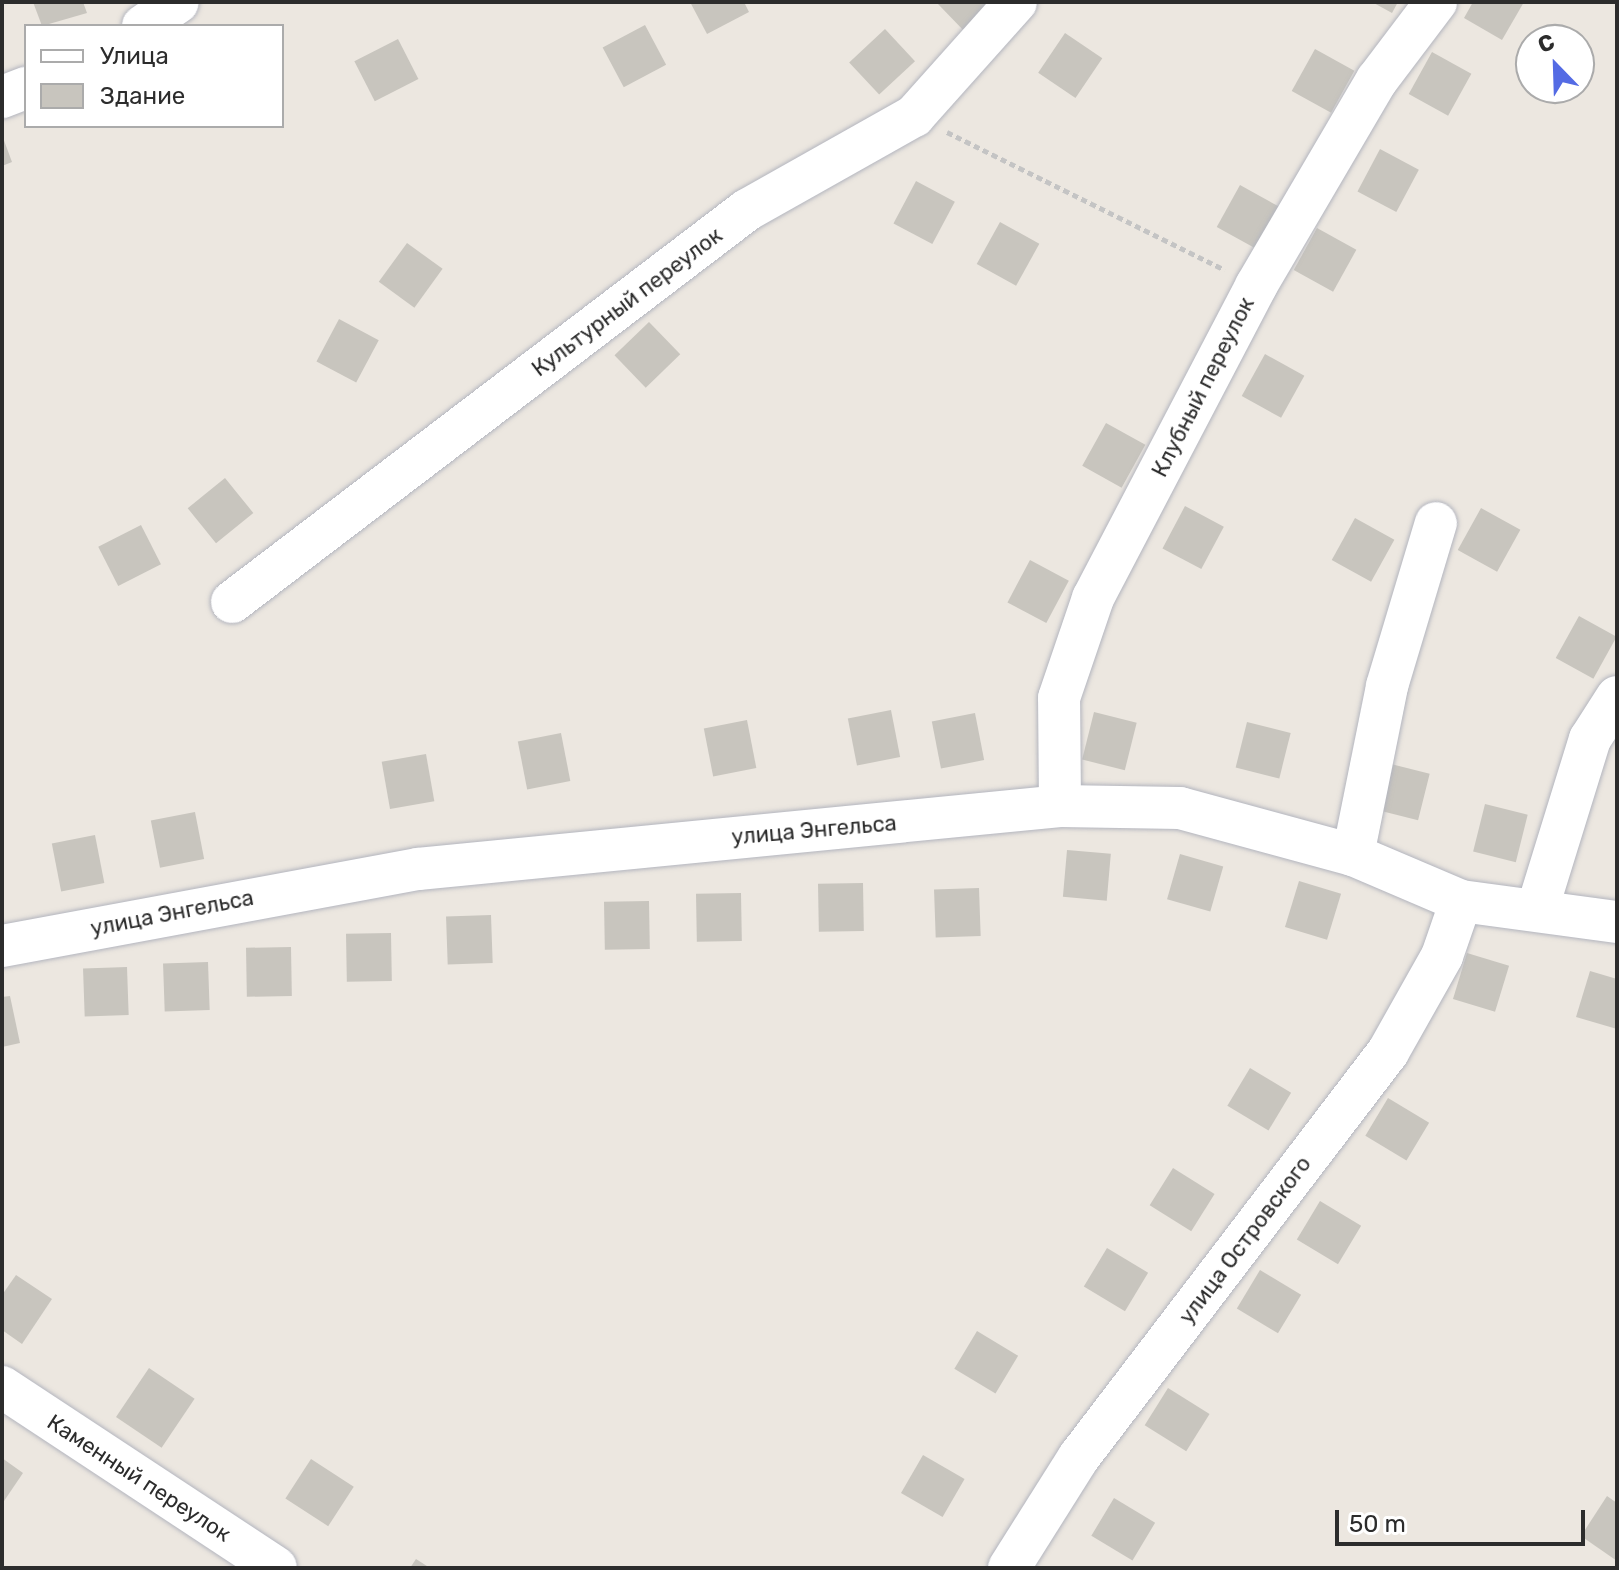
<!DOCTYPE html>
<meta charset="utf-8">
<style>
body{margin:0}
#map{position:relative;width:1619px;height:1570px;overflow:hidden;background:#ece7e0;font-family:Rubik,sans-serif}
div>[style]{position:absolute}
.building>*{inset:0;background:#c8c5be;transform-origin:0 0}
.path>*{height:5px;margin-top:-2.5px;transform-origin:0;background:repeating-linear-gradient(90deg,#c4c4c4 0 6px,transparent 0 10px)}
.roads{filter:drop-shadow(0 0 2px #b3b5be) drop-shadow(0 0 2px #b3b5be)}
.minor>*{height:42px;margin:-21px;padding:0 21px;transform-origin:21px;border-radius:21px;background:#fff}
span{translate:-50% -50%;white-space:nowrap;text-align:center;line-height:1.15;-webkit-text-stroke:6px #fff;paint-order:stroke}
.street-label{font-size:22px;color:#2c2c2c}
.frame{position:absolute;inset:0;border:4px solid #2c2c2c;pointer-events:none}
.legend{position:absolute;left:24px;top:24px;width:260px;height:104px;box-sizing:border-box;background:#fff;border:2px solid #ababab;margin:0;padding:10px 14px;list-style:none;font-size:24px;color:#2c2c2c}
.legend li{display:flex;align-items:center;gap:16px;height:40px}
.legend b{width:40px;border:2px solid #ababab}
.north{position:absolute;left:1515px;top:24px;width:80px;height:80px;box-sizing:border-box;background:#fff;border:2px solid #ababab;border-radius:50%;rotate:337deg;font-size:22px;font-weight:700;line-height:32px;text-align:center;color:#2c2c2c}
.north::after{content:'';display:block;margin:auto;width:28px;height:36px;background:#546be4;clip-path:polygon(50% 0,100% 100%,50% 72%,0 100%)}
.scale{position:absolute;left:1335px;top:1510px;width:250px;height:36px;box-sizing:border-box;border:4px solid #2c2c2c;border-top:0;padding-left:10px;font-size:24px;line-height:28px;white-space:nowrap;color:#2c2c2c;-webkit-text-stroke:6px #fff;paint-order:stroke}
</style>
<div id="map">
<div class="building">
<div style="clip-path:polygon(33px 2px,83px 2px,87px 13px,42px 26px)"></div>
<div style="clip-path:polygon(690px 2px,744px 2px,749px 12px,707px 34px)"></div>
<div style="clip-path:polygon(936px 2px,1000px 2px,967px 34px)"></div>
<div style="clip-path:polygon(1372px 2px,1398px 2px,1392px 13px)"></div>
<div style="clip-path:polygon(1473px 2px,1524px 2px,1502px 40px,1464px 18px)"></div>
<div style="left:645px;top:25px;width:45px;height:48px;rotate:62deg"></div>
<div style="left:885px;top:29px;width:44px;height:49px;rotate:47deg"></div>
<div style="left:1065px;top:33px;width:45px;height:48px;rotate:34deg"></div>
<div style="left:398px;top:39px;width:45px;height:49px;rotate:63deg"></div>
<div style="left:1315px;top:49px;width:45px;height:48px;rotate:29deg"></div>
<div style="left:1432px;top:52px;width:45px;height:48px;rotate:29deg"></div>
<div style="clip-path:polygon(2px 135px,12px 162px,2px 166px)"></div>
<div style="left:1380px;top:149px;width:44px;height:48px;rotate:28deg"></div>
<div style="left:916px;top:181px;width:44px;height:48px;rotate:28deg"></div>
<div style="left:1240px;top:185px;width:45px;height:48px;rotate:29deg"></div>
<div style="left:1000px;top:222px;width:45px;height:48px;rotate:29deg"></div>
<div style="left:1317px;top:228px;width:45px;height:48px;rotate:29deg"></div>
<div style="left:407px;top:243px;width:44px;height:48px;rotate:36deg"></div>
<div style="left:339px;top:319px;width:45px;height:48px;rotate:28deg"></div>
<div style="left:649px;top:322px;width:45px;height:48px;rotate:46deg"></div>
<div style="left:1265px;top:354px;width:45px;height:48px;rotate:29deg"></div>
<div style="left:1106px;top:423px;width:45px;height:49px;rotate:29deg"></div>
<div style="left:225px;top:478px;width:45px;height:48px;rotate:51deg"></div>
<div style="left:1185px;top:506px;width:44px;height:48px;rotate:28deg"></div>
<div style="left:1481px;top:508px;width:45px;height:48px;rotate:29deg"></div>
<div style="left:1355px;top:518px;width:45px;height:48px;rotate:29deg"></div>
<div style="left:141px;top:525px;width:44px;height:48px;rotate:63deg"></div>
<div style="left:1030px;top:560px;width:44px;height:48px;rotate:28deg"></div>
<div style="left:1579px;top:616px;width:43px;height:48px;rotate:29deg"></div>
<div style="left:891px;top:710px;width:48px;height:44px;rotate:79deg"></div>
<div style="left:1094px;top:712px;width:44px;height:49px;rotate:14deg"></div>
<div style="left:975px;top:713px;width:48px;height:44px;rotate:79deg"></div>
<div style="left:747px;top:720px;width:49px;height:44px;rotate:79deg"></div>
<div style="left:1247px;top:722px;width:45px;height:47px;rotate:14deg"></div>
<div style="left:561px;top:733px;width:49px;height:44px;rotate:79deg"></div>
<div style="left:426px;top:754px;width:48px;height:45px;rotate:80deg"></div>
<div style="left:1387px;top:763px;width:44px;height:48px;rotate:14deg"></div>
<div style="left:1485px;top:804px;width:44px;height:49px;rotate:14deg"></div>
<div style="left:195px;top:812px;width:48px;height:45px;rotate:79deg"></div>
<div style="left:95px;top:835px;width:49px;height:44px;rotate:79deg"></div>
<div style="left:1067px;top:850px;width:44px;height:47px;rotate:5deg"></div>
<div style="left:1180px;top:854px;width:45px;height:47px;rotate:16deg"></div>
<div style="left:1299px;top:881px;width:44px;height:48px;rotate:17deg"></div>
<div style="left:863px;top:883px;width:48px;height:45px;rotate:89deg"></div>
<div style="left:979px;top:888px;width:48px;height:45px;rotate:88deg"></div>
<div style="left:741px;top:893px;width:48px;height:45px;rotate:89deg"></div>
<div style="left:649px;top:901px;width:48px;height:45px;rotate:89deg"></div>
<div style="left:491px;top:915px;width:48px;height:45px;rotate:88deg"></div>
<div style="left:391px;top:933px;width:48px;height:45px;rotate:89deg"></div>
<div style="left:291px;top:947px;width:49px;height:45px;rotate:89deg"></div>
<div style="left:1467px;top:953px;width:44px;height:48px;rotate:17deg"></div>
<div style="left:208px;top:962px;width:48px;height:45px;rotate:88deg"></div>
<div style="left:127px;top:967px;width:48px;height:44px;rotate:88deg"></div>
<div style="clip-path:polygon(1590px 971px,1617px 979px,1617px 1029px,1576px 1017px)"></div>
<div style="clip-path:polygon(10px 996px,20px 1043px,2px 1047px,2px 997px)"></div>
<div style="left:1250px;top:1068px;width:48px;height:44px;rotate:31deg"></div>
<div style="left:1388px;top:1098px;width:48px;height:44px;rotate:31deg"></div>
<div style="left:1173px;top:1168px;width:49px;height:44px;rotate:32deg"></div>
<div style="left:1320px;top:1201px;width:48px;height:45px;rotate:31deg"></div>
<div style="left:1107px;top:1248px;width:48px;height:45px;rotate:31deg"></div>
<div style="left:1260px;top:1270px;width:48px;height:45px;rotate:31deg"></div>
<div style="clip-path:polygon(16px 1275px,52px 1299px,22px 1344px,2px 1330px,2px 1295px)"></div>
<div style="left:977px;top:1331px;width:48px;height:44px;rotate:31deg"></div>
<div style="left:149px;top:1368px;width:55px;height:59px;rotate:34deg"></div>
<div style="left:1168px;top:1388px;width:49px;height:44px;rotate:32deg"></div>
<div style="left:923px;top:1455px;width:48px;height:44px;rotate:30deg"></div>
<div style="clip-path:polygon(2px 1458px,23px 1473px,2px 1504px)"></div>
<div style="left:311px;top:1459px;width:51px;height:47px;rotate:33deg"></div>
<div style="clip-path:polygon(1607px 1496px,1617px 1503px,1617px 1561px,1581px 1536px)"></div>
<div style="left:1114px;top:1498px;width:48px;height:44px;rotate:31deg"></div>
<div style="clip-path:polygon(416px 1559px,430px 1568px,410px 1568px)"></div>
</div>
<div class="path">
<div style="left:947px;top:132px;width:310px;rotate:26.4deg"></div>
</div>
<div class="roads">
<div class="minor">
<div style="left:143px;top:26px;width:42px;rotate:-34.4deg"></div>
<div style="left:2px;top:97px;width:26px;rotate:-21deg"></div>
<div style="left:232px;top:602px;width:647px;rotate:-37.28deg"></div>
<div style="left:747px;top:210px;width:192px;rotate:-29.4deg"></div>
<div style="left:914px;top:116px;width:153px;rotate:-48.2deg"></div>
<div style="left:1060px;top:806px;width:108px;rotate:-90.5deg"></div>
<div style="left:1059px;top:698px;width:106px;rotate:-71.2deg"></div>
<div style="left:1093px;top:598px;width:352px;rotate:-62.4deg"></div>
<div style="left:1256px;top:286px;width:239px;rotate:-59.6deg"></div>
<div style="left:1377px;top:80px;width:98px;rotate:-52.9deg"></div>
<div style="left:1353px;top:855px;width:172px;rotate:-78.6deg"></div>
<div style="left:1387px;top:686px;width:170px;rotate:-73.3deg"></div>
<div style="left:1537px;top:910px;width:179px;rotate:-72.8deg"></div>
<div style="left:1590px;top:739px;width:50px;rotate:-57.3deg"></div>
<div style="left:2px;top:946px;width:423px;rotate:-10.5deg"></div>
<div style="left:418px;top:869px;width:645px;rotate:-5.6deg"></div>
<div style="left:1060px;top:806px;width:120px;rotate:1deg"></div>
<div style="left:1180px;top:808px;width:179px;rotate:15.2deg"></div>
<div style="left:1353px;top:855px;width:117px;rotate:23.1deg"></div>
<div style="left:1461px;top:901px;width:157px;rotate:7.7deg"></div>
<div style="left:2px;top:1387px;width:328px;rotate:33.4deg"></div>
<div style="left:1009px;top:1568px;width:131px;rotate:-57.8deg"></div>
<div style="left:1079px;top:1457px;width:509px;rotate:-52.66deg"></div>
<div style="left:1388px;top:1052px;width:110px;rotate:-60.6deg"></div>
<div style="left:1442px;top:956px;width:58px;rotate:-70.9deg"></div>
</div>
</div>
<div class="street-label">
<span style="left:627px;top:302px;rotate:-37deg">Культурный переулок</span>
<span style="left:1203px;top:387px;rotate:-63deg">Клубный переулок</span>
<span style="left:814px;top:830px;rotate:-5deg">улица Энгельса</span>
<span style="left:172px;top:913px;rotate:-11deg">улица Энгельса</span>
<span style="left:1245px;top:1240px;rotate:-53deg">улица Островского</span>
<span style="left:139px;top:1478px;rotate:33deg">Каменный переулок</span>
</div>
<div class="frame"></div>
<ul class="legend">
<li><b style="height:10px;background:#fff"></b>Улица</li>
<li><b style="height:22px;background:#c8c5be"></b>Здание</li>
</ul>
<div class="north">С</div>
<div class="scale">50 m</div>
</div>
